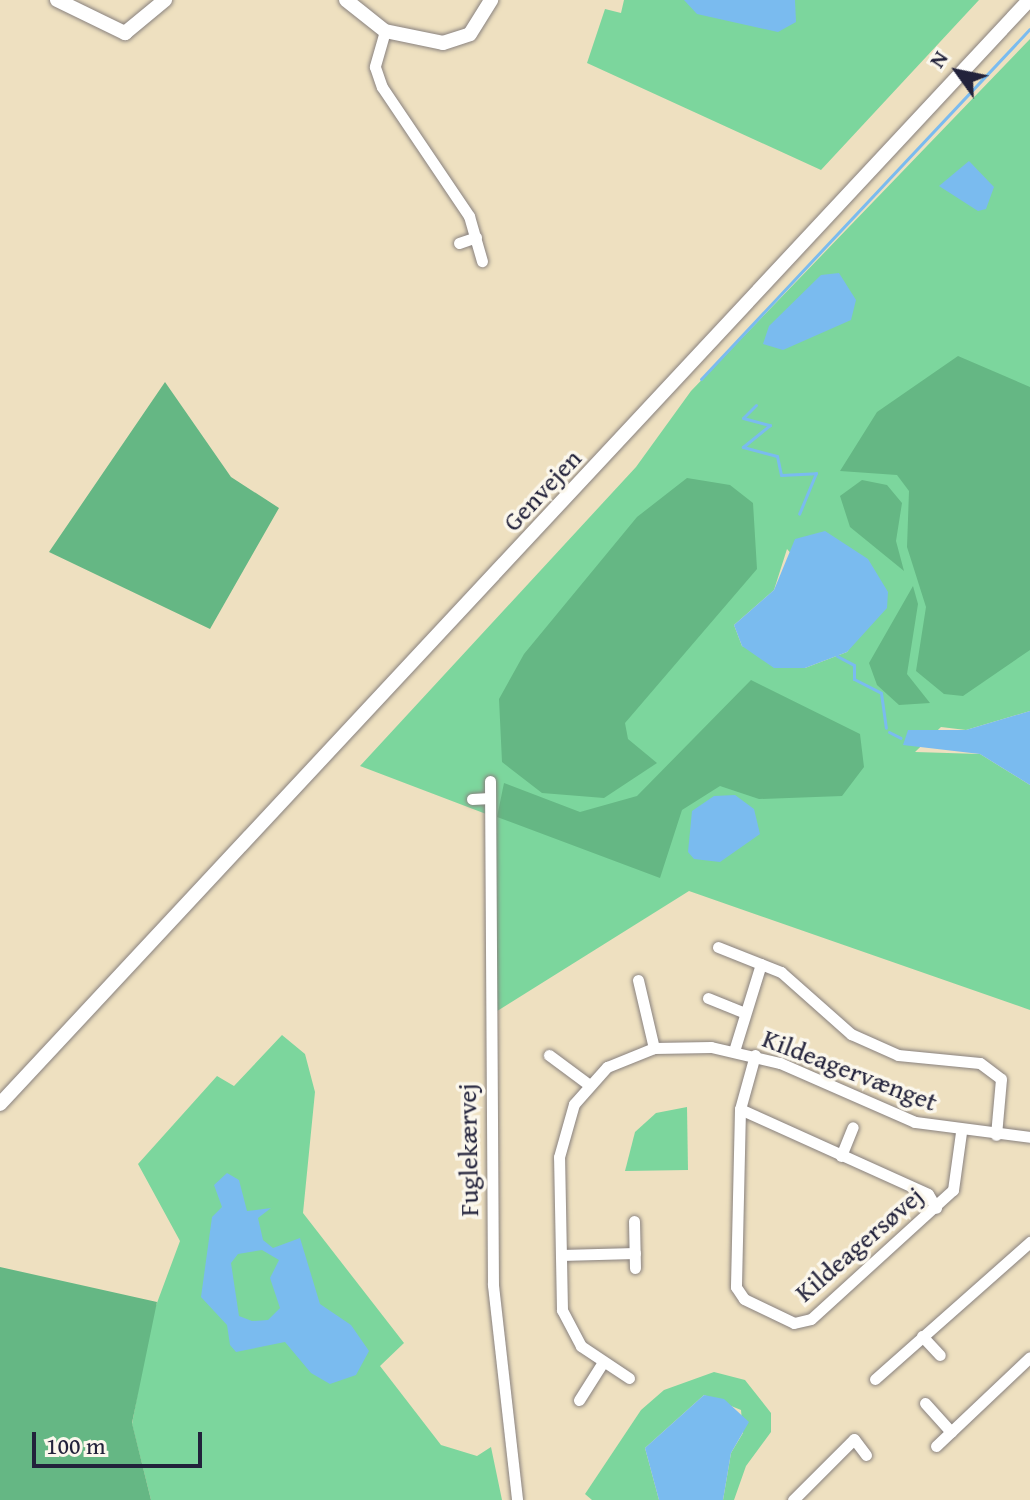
<!DOCTYPE html>
<meta charset="utf-8">
<style>
body{margin:0}
#map{position:relative;width:1030px;height:1500px;overflow:hidden;background:#eee0c0;font-family:"Gentium Book Plus",serif}
div>[style]{position:absolute}
.green>*{inset:0;background:#7cd69d}
.forest>*{inset:0;background:#65b784}
.water>*{inset:0;background:#7abbef}
.stream>*{height:3px;margin:-1.5px;padding:0 1.5px;transform-origin:1.5px;border-radius:1.5px;background:#7abbef}
.roads{filter:drop-shadow(0 0 2px #88817e) drop-shadow(0 0 2px #88817e)}
.minor>*{height:11px;margin:-5.5px;padding:0 5.5px;transform-origin:5.5px;border-radius:5.5px;background:#fff}
.tertiary>*{height:14px;margin:-7px;padding:0 7px;transform-origin:7px;border-radius:7px;background:#fff}
span{translate:-50% -50%;white-space:nowrap;text-align:center;line-height:1.15;-webkit-text-stroke:7px #fbf7ec;paint-order:stroke}
.street-label{font-size:26px;color:#22223b}
.north{position:absolute;left:918px;top:32px;width:80px;height:80px;-webkit-text-stroke:6px #fbf7ec;paint-order:stroke;rotate:303deg;font-size:22px;font-weight:700;line-height:32px;text-align:center;color:#22223b}
.north::after{content:'';display:block;margin:auto;width:28px;height:36px;background:#22223b;clip-path:polygon(50% 0,100% 100%,50% 72%,0 100%)}
.scale{position:absolute;left:32px;top:1432px;width:170px;height:36px;box-sizing:border-box;border:4px solid #22223b;border-top:0;padding-left:10px;font-size:24px;line-height:28px;white-space:nowrap;color:#22223b;-webkit-text-stroke:6px #fbf7ec;paint-order:stroke}
</style>
<div id="map">
<div class="green">
<div style="clip-path:polygon(624px 0,979px 0,821px 170px,587px 63px,605px 9px,621px 13px)"></div>
<div style="clip-path:polygon(evenodd,1030px 39px,1030px 711px,966px 730px,941px 727px,915px 752px,980px 754px,1030px 785px,1030px 1010px,689px 891px,494px 1013px,494px 817px,360px 766px,636px 467px,691px 391px,1030px 39px,787px 549px,861px 633px,847px 652px,805px 668px,742px 646px,734px 625px,774px 590px,787px 549px)"></div>
<div style="clip-path:polygon(282px 1035px,305px 1054px,315px 1092px,303px 1213px,404px 1343px,380px 1366px,441px 1445px,477px 1456px,491px 1447px,502px 1500px,151px 1500px,132px 1424px,151px 1319px,180px 1241px,138px 1164px,217px 1076px,234px 1086px)"></div>
<div style="clip-path:polygon(687px 1107px,688px 1170px,625px 1171px,635px 1132px,656px 1113px)"></div>
<div style="clip-path:polygon(714px 1372px,745px 1380px,771px 1413px,771px 1432px,746px 1466px,734px 1500px,723px 1500px,731px 1453px,743px 1433px,741px 1410px,704px 1395px,645px 1448px,659px 1500px,592px 1500px,585px 1494px,641px 1410px,664px 1390px)"></div>
</div>
<div class="forest">
<div style="clip-path:polygon(958px 356px,1030px 387px,1030px 650px,963px 696px,944px 694px,916px 671px,926px 607px,907px 547px,909px 491px,897px 475px,840px 471px,877px 412px)"></div>
<div style="clip-path:polygon(165px 382px,231px 477px,279px 508px,210px 629px,49px 552px)"></div>
<div style="clip-path:polygon(687px 478px,730px 485px,753px 503px,757px 569px,625px 723px,628px 739px,657px 763px,604px 798px,542px 793px,502px 762px,499px 699px,524px 654px,637px 517px)"></div>
<div style="clip-path:polygon(862px 480px,887px 485px,902px 503px,896px 541px,904px 571px,850px 527px,840px 496px)"></div>
<div style="clip-path:polygon(913px 586px,918px 604px,907px 674px,930px 703px,899px 705px,877px 685px,869px 663px)"></div>
<div style="clip-path:polygon(751px 680px,860px 734px,864px 767px,842px 796px,759px 799px,720px 786px,682px 810px,660px 878px,497px 817px,504px 783px,580px 812px,637px 796px)"></div>
<div style="clip-path:polygon(0 1267px,157px 1302px,132px 1423px,151px 1500px,0 1500px)"></div>
</div>
<div class="water">
<div style="clip-path:polygon(684px 0,795px 0,796px 22px,778px 32px,697px 14px)"></div>
<div style="clip-path:polygon(969px 161px,994px 187px,986px 209px,978px 211px,939px 186px)"></div>
<div style="clip-path:polygon(839px 273px,856px 300px,851px 320px,783px 350px,763px 344px,769px 326px,821px 275px)"></div>
<div style="clip-path:polygon(825px 531px,868px 559px,888px 592px,887px 608px,847px 652px,805px 668px,774px 668px,742px 646px,734px 625px,774px 590px,795px 539px)"></div>
<div style="clip-path:polygon(1030px 711px,1030px 785px,980px 754px,903px 745px,908px 730px,966px 730px)"></div>
<div style="clip-path:polygon(735px 795px,754px 809px,760px 834px,720px 862px,694px 859px,688px 852px,692px 811px,714px 796px)"></div>
<div style="clip-path:polygon(evenodd,227px 1173px,239px 1180px,247px 1211px,271px 1208px,258px 1218px,263px 1240px,273px 1248px,300px 1238px,320px 1304px,351px 1325px,369px 1351px,356px 1375px,330px 1384px,311px 1373px,285px 1342px,236px 1352px,230px 1345px,227px 1325px,201px 1297px,212px 1217px,222px 1207px,214px 1185px,227px 1173px,262px 1250px,279px 1260px,270px 1278px,280px 1308px,268px 1320px,252px 1321px,239px 1316px,231px 1263px,238px 1254px,262px 1250px)"></div>
<div style="clip-path:polygon(704px 1395px,724px 1399px,749px 1422px,731px 1453px,723px 1500px,659px 1500px,645px 1448px)"></div>
</div>
<div class="stream">
<div style="left:701px;top:379px;width:480px;rotate:-46.8deg"></div>
<div style="left:756px;top:405px;width:18px;rotate:135deg"></div>
<div style="left:743px;top:418px;width:28px;rotate:15deg"></div>
<div style="left:770px;top:425px;width:35px;rotate:141deg"></div>
<div style="left:743px;top:447px;width:35px;rotate:15deg"></div>
<div style="left:777px;top:456px;width:19px;rotate:78deg"></div>
<div style="left:781px;top:475px;width:35px;rotate:-3deg"></div>
<div style="left:816px;top:473px;width:44px;rotate:112.5deg"></div>
<div style="left:837px;top:656px;width:19px;rotate:28deg"></div>
<div style="left:854px;top:665px;width:14px;rotate:90deg"></div>
<div style="left:854px;top:679px;width:30px;rotate:27deg"></div>
<div style="left:881px;top:693px;width:35px;rotate:82deg"></div>
<div style="left:889px;top:732px;width:13px;rotate:27deg"></div>
</div>
<div class="roads">
<div class="minor">
<div style="left:385px;top:31px;width:37px;rotate:106deg"></div>
<div style="left:375px;top:67px;width:21px;rotate:71deg"></div>
<div style="left:382px;top:87px;width:156px;rotate:56deg"></div>
<div style="left:469px;top:216px;width:47px;rotate:73.9deg"></div>
<div style="left:459px;top:243px;width:18px;rotate:-19deg"></div>
<div style="left:490px;top:781px;width:504px;rotate:89.66deg"></div>
<div style="left:493px;top:1285px;width:216px;rotate:83.6deg"></div>
<div style="left:472px;top:799px;width:18px;rotate:-3deg"></div>
<div style="left:718px;top:947px;width:68px;rotate:21.6deg"></div>
<div style="left:781px;top:972px;width:94px;rotate:41.5deg"></div>
<div style="left:851px;top:1034px;width:51px;rotate:24.1deg"></div>
<div style="left:898px;top:1055px;width:82px;rotate:5.6deg"></div>
<div style="left:980px;top:1063px;width:26px;rotate:37deg"></div>
<div style="left:1001px;top:1079px;width:56px;rotate:95.1deg"></div>
<div style="left:638px;top:980px;width:70px;rotate:76.8deg"></div>
<div style="left:708px;top:998px;width:38px;rotate:22deg"></div>
<div style="left:734px;top:1051px;width:91px;rotate:-72.8deg"></div>
<div style="left:549px;top:1055px;width:49px;rotate:36.6deg"></div>
<div style="left:755px;top:1055px;width:56px;rotate:105.5deg"></div>
<div style="left:740px;top:1109px;width:178px;rotate:91.3deg"></div>
<div style="left:736px;top:1287px;width:14px;rotate:56deg"></div>
<div style="left:744px;top:1299px;width:55px;rotate:25.6deg"></div>
<div style="left:794px;top:1323px;width:17px;rotate:-13deg"></div>
<div style="left:811px;top:1319px;width:192px;rotate:-42.3deg"></div>
<div style="left:953px;top:1190px;width:59px;rotate:-82.1deg"></div>
<div style="left:740px;top:1109px;width:206px;rotate:24.3deg"></div>
<div style="left:928px;top:1194px;width:16px;rotate:60deg"></div>
<div style="left:841px;top:1156px;width:31px;rotate:-68deg"></div>
<div style="left:634px;top:1221px;width:47px;rotate:88.8deg"></div>
<div style="left:561px;top:1255px;width:74px;rotate:-1.5deg"></div>
<div style="left:922px;top:1336px;width:26px;rotate:47deg"></div>
<div style="left:629px;top:1378px;width:58px;rotate:-146.3deg"></div>
<div style="left:581px;top:1346px;width:41px;rotate:-117.8deg"></div>
<div style="left:562px;top:1310px;width:153px;rotate:-91.1deg"></div>
<div style="left:559px;top:1157px;width:55px;rotate:-74.2deg"></div>
<div style="left:574px;top:1104px;width:50px;rotate:-48.3deg"></div>
<div style="left:607px;top:1067px;width:51px;rotate:-22deg"></div>
<div style="left:654px;top:1048px;width:57px;rotate:-1deg"></div>
<div style="left:711px;top:1047px;width:71px;rotate:13.1deg"></div>
<div style="left:780px;top:1063px;width:147px;rotate:23.6deg"></div>
<div style="left:915px;top:1122px;width:116px;rotate:7.4deg"></div>
<div style="left:875px;top:1379px;width:207px;rotate:-41.5deg"></div>
<div style="left:579px;top:1400px;width:45px;rotate:-57.7deg"></div>
<div style="left:925px;top:1403px;width:39px;rotate:48deg"></div>
<div style="left:936px;top:1446px;width:129px;rotate:-43.4deg"></div>
<div style="left:793px;top:1500px;width:86px;rotate:-45deg"></div>
<div style="left:854px;top:1439px;width:20px;rotate:53deg"></div>
</div>
<div class="tertiary">
<div style="left:57px;top:0;width:76px;rotate:25.9deg"></div>
<div style="left:125px;top:33px;width:52px;rotate:-39.5deg"></div>
<div style="left:346px;top:0;width:50px;rotate:38.5deg"></div>
<div style="left:385px;top:31px;width:59px;rotate:11.7deg"></div>
<div style="left:443px;top:43px;width:28px;rotate:-18deg"></div>
<div style="left:470px;top:34px;width:40px;rotate:-58deg"></div>
<div style="left:0;top:1104px;width:1509px;rotate:-47.01deg"></div>
</div>
</div>
<div class="street-label">
<span style="left:542px;top:490px;rotate:-47deg">Genvejen</span>
<span style="left:850px;top:1070px;rotate:21deg">Kildeagervænget</span>
<span style="left:468px;top:1150px;rotate:-91deg">Fuglekærvej</span>
<span style="left:859px;top:1244px;rotate:-41deg">Kildeagersøvej</span>
</div>
<div class="north">N</div>
<div class="scale">100 m</div>
</div>
